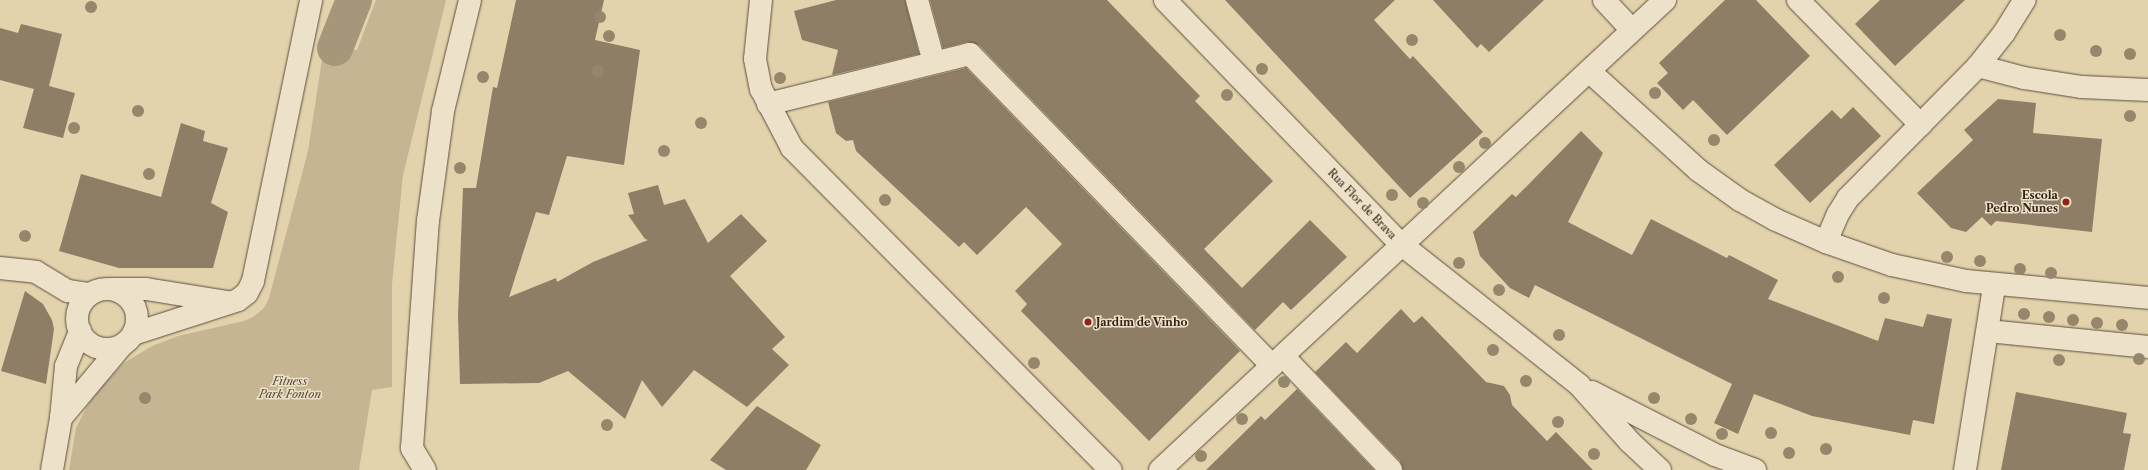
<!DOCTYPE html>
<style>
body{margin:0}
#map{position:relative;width:2148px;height:470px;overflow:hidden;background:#e3d3ac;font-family:"Libre Caslon Text",serif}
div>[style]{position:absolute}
.green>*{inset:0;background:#c5b593}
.canal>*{height:36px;margin:-18px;padding:0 18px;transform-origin:18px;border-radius:18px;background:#a7977a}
.building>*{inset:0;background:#8e7e65}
.roads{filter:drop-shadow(0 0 1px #5e4e3d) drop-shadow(0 0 1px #5e4e3d)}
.minor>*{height:22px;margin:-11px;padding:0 11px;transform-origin:11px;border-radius:11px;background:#ede2c9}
.minor>.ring{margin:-11px;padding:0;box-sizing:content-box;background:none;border:22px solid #ede2c9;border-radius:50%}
.trees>*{width:12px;height:12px;margin:-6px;border-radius:50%;background:#96866c}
.dots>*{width:11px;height:11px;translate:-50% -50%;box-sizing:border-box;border:2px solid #ede2c9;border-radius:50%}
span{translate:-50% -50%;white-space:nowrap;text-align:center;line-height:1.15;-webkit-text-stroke:3px #ede2c9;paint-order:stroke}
.poi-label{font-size:11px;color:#322218;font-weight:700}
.right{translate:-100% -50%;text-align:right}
.left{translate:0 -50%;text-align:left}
.street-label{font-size:11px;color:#322218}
.park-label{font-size:11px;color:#574737;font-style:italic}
</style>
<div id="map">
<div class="green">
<div style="clip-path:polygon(376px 0,446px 0,403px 175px,392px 284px,392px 387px,372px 390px,359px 470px,69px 470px,76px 428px,86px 408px,97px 391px,124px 363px,152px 346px,178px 336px,244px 321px,253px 317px,264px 308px,269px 298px,308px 151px,324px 46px,357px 50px)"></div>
</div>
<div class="canal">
<div style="left:335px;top:48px;width:52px;rotate:-68.4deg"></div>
</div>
<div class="building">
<div style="clip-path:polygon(516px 0,604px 0,595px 40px,640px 50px,624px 165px,567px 156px,549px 215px,536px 212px,509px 297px,556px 278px,557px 282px,593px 262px,648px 240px,645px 239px,628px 215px,634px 214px,628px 193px,658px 185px,664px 205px,685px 199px,708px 243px,741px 214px,767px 241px,730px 276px,785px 337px,772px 349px,789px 365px,747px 407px,694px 370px,662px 407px,642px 380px,625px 419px,568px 371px,539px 383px,460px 384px,458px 315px,463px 188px,476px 188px,493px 87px,497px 88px)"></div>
<div style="clip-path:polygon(836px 0,905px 0,919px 54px,832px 75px,838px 50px,802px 40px,794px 11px)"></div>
<div style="clip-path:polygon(930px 0,1107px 0,1200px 96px,1195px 101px,1273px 181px,1204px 249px,1242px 288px,1310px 220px,1347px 257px,1291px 310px,1283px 302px,1255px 330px,979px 45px,967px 42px,943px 48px)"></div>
<div style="clip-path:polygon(1225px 0,1395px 0,1374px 20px,1410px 59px,1413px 56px,1483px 132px,1410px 198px)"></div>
<div style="clip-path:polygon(1433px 0,1544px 0,1489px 52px,1481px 44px,1477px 48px)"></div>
<div style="clip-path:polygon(1725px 0,1756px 0,1810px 56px,1727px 135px,1693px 100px,1683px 110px,1657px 83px,1668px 73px,1659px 63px)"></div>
<div style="clip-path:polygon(1880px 0,1965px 0,1895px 66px,1855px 24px)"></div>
<div style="clip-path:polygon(21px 24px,62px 34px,49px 86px,75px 93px,63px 138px,23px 128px,34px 89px,0 80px,0 28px,18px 33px)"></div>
<div style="clip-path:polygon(966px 68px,1240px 351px,1149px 441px,1021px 311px,1027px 304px,1015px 291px,1062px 244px,1026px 207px,977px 255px,964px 242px,959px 247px,856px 151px,853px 140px,846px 141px,836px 133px,828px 102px)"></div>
<div style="clip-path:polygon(1998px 99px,2036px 103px,2033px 133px,2102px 139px,2092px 232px,1996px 221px,1991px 226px,1982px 217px,1966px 232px,1951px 228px,1917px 193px,1973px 140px,1964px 130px)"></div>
<div style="clip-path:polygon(1853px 107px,1881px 136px,1810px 203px,1774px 165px,1832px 110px,1841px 119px)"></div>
<div style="clip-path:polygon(181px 123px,205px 131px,203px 141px,228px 148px,211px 203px,228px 212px,213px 268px,119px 268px,59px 251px,81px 174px,161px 197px)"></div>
<div style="clip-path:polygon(1581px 131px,1603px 153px,1568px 222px,1632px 255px,1651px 219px,1727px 258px,1729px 255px,1778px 280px,1768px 299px,1878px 341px,1885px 318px,1923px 327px,1927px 314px,1952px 319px,1934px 424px,1913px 420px,1910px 435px,1812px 416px,1754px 394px,1738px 434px,1714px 423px,1732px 384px,1535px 285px,1529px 298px,1510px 288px,1480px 256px,1473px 232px,1512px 194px,1516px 197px)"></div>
<div style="clip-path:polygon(25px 291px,43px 304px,52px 320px,54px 329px,46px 384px,1px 371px)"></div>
<div style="clip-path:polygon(1401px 309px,1414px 323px,1422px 316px,1486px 382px,1504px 386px,1510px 395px,1512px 405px,1547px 441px,1556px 432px,1593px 470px,1403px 470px,1400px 461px,1315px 372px,1346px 342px,1357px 353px)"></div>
<div style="clip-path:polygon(1297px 389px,1374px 470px,1206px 470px,1261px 416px,1265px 420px)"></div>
<div style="clip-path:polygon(2016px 392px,2127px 413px,2123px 433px,2131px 434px,2124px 470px,2001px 470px)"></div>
<div style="clip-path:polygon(757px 406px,821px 445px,806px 470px,726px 470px,710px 460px)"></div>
</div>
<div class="roads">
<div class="minor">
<div style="left:761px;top:0;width:59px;rotate:95.8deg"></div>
<div style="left:755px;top:59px;width:31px;rotate:79deg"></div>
<div style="left:761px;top:89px;width:67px;rotate:62.3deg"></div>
<div style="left:792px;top:148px;width:453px;rotate:45.3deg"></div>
<div style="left:917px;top:0;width:64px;rotate:74.7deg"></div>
<div style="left:1165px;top:0;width:341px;rotate:46deg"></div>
<div style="left:1402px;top:245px;width:226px;rotate:38.3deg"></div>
<div style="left:1579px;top:385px;width:76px;rotate:48.2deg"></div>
<div style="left:1630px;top:442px;width:41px;rotate:43deg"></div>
<div style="left:1604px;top:0;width:41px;rotate:47deg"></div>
<div style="left:1798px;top:0;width:175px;rotate:45.5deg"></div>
<div style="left:1978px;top:66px;width:48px;rotate:14.6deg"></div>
<div style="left:2024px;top:78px;width:59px;rotate:8.8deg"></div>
<div style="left:2082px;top:87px;width:66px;rotate:2.6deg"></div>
<div style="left:1589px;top:71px;width:147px;rotate:42.2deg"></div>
<div style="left:1698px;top:170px;width:52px;rotate:35.5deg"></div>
<div style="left:1740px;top:200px;width:41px;rotate:29.1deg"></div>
<div style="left:1776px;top:220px;width:55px;rotate:23.7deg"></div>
<div style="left:1826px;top:242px;width:70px;rotate:19.2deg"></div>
<div style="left:1892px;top:265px;width:76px;rotate:12.2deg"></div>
<div style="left:1966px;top:281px;width:183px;rotate:5.3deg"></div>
<div style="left:768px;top:104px;width:208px;rotate:-13.9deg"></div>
<div style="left:970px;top:54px;width:434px;rotate:45.9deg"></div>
<div style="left:1826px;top:242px;width:30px;rotate:-67deg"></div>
<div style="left:1838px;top:214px;width:19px;rotate:-58deg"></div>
<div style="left:1848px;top:198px;width:185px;rotate:-45.4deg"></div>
<div style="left:1978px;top:66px;width:42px;rotate:-51.8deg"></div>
<div style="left:2004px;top:33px;width:39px;rotate:-58deg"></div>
<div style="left:0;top:268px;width:36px;rotate:6deg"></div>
<div style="left:36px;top:272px;width:37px;rotate:31deg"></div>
<div style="left:68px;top:291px;width:22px;rotate:8deg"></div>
<div style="left:112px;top:289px;width:34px"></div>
<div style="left:146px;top:289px;width:81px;rotate:9.2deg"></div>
<div class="ring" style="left:77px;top:289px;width:38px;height:38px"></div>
<div style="left:1988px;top:331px;width:161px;rotate:5.7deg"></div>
<div style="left:133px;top:334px;width:110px;rotate:-17.9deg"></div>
<div style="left:238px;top:300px;width:11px;rotate:-38deg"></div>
<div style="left:247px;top:293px;width:13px;rotate:-63deg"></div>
<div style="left:253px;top:281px;width:287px;rotate:-78.3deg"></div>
<div style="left:1283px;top:356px;width:157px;rotate:46.5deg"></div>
<div style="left:1592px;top:392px;width:138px;rotate:27.1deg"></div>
<div style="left:1715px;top:455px;width:43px;rotate:20.6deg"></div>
<div style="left:61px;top:418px;width:95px;rotate:-50.1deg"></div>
<div style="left:52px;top:470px;width:53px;rotate:-80.2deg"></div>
<div style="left:61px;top:418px;width:52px;rotate:-84.5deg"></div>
<div style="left:66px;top:366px;width:38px;rotate:-68deg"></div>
<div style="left:425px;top:470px;width:26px;rotate:-121deg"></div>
<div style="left:412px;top:448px;width:228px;rotate:-86deg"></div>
<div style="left:428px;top:221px;width:111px;rotate:-82.2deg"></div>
<div style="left:443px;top:111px;width:114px;rotate:-76.3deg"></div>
<div style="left:1160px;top:470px;width:690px;rotate:-42.94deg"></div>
<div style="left:1965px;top:470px;width:186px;rotate:-81deg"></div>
</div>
</div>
<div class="trees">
<div style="left:91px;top:7px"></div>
<div style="left:600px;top:17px"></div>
<div style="left:2060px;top:35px"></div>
<div style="left:609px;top:36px"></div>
<div style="left:1412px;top:40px"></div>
<div style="left:2096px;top:51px"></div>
<div style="left:2130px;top:54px"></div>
<div style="left:1262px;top:69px"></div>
<div style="left:598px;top:71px"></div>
<div style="left:483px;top:77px"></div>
<div style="left:780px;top:78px"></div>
<div style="left:1655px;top:93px"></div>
<div style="left:1227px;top:95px"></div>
<div style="left:138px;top:111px"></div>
<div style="left:2130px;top:116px"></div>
<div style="left:701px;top:123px"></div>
<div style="left:74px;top:128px"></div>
<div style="left:1714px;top:140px"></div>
<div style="left:1485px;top:143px"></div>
<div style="left:664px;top:151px"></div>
<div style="left:1459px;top:167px"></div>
<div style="left:460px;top:168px"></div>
<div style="left:149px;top:174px"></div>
<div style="left:1392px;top:195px"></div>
<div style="left:885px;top:200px"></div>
<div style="left:1423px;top:203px"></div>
<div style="left:25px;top:236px"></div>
<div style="left:1947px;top:257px"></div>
<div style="left:1980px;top:261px"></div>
<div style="left:1459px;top:263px"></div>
<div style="left:2020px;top:269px"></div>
<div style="left:2051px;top:273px"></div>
<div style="left:1838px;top:277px"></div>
<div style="left:1499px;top:290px"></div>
<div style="left:1884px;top:298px"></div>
<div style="left:2024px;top:314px"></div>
<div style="left:2049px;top:317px"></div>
<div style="left:2073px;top:320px"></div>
<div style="left:2097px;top:323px"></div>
<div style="left:2122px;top:325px"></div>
<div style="left:1559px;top:335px"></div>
<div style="left:1493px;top:350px"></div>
<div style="left:2139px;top:359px"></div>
<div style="left:2059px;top:360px"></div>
<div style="left:1034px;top:363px"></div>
<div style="left:1526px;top:381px"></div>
<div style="left:1284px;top:382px"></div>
<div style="left:145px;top:398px"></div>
<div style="left:1654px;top:398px"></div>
<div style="left:1242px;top:419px"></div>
<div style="left:1691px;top:419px"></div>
<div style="left:1558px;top:422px"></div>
<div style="left:607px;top:425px"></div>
<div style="left:1771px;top:433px"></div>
<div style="left:1722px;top:434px"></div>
<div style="left:1826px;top:449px"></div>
<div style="left:1789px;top:453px"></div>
<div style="left:1594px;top:454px"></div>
<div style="left:1201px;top:456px"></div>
</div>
<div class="dots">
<div style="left:2066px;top:202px;background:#8f2418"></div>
<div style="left:1088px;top:322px;background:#8f2418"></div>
</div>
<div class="poi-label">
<span class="right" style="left:2058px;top:202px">Escola<br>Pedro Nunes</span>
<span class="left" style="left:1096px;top:322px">Jardim de Vinho</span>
</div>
<div class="street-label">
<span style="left:1362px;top:204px;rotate:46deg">Rua Flor de Brava</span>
</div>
<div class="park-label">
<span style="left:290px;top:388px">Fitness<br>Park Fonton</span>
</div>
</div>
